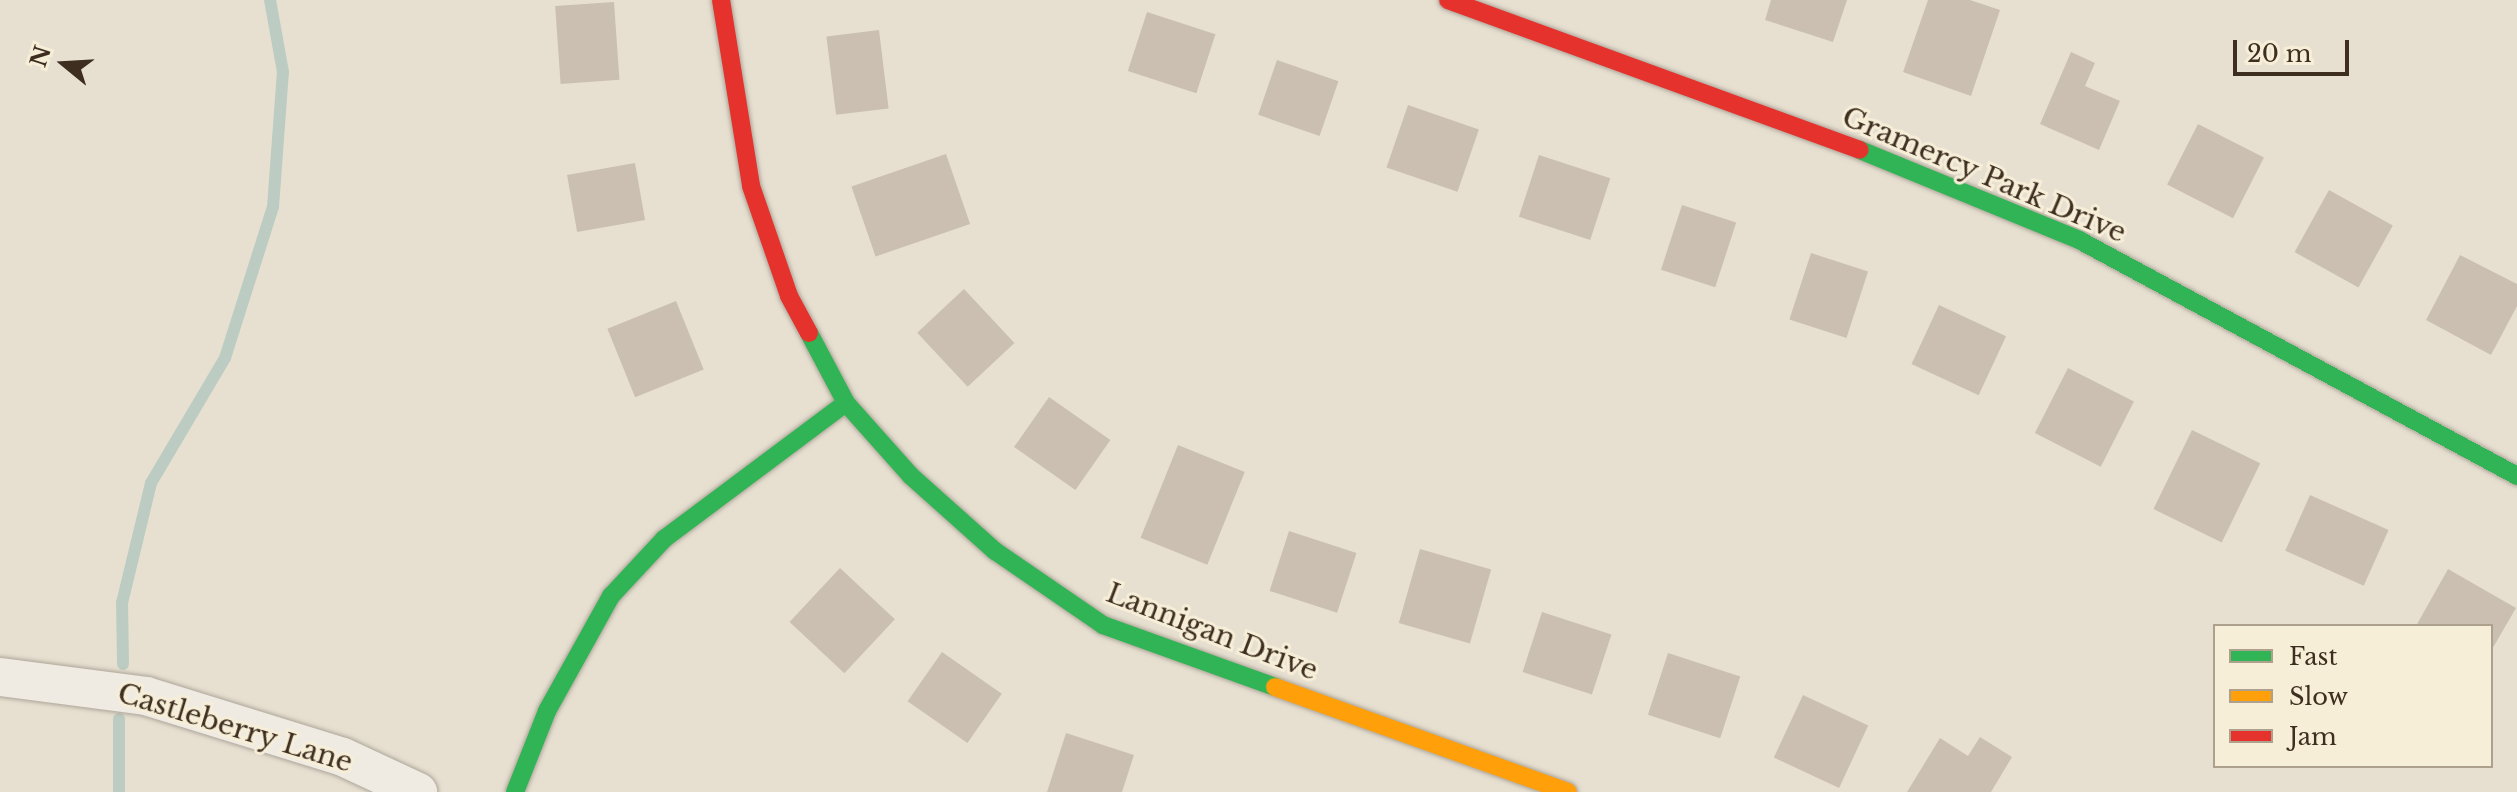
<!DOCTYPE html>
<style>
body{margin:0}
#map{position:relative;width:2517px;height:792px;overflow:hidden;background:#e7e0d1;font-family:"Libre Baskerville",serif}
div>[style]{position:absolute}
.stream>*{height:12px;margin:-6px;padding:0 6px;transform-origin:6px;border-radius:6px;background:#bcccc2}
.building>*{inset:0;background:#cbbfb2;transform-origin:0 0}
.roads{filter:drop-shadow(0 0 2px #ada599) drop-shadow(0 0 2px #ada599)}
.street>*{height:38px;margin:-19px;padding:0 19px;transform-origin:19px;border-radius:19px;background:#efebe3}
.fast>*{height:18px;margin:-9px;padding:0 9px;transform-origin:9px;border-radius:9px;background:#30b455}
.slow>*{height:18px;margin:-9px;padding:0 9px;transform-origin:9px;border-radius:9px;background:#ff9f0a}
.jam>*{height:18px;margin:-9px;padding:0 9px;transform-origin:9px;border-radius:9px;background:#e5322d}
span{translate:-50% -50%;white-space:nowrap;text-align:center;line-height:1.15;-webkit-text-stroke:6px #f7eed8;paint-order:stroke}
.street-label{font-size:28px;color:#3d2e20}
.legend{position:absolute;left:2213px;top:624px;width:280px;height:144px;box-sizing:border-box;background:#f7eed8;border:2px solid #ada18e;margin:0;padding:10px 14px;list-style:none;font-size:24px;color:#3d2e20}
.legend li{display:flex;align-items:center;gap:16px;height:40px}
.legend b{width:40px;border:2px solid #ada18e}
.north{position:absolute;left:24px;top:24px;width:80px;height:80px;-webkit-text-stroke:6px #f7eed8;paint-order:stroke;rotate:288deg;font-size:22px;font-weight:700;line-height:32px;text-align:center;color:#3d2e20}
.north::after{content:'';display:block;margin:auto;width:28px;height:36px;background:#3d2e20;clip-path:polygon(50% 0,100% 100%,50% 72%,0 100%)}
.scale{position:absolute;left:2233px;top:40px;width:116px;height:36px;box-sizing:border-box;border:4px solid #3d2e20;border-top:0;padding-left:10px;font-size:24px;line-height:28px;white-space:nowrap;color:#3d2e20;-webkit-text-stroke:6px #f7eed8;paint-order:stroke}
</style>
<div id="map">
<div class="stream">
<div style="left:123px;top:664px;width:61px;rotate:-90.9deg"></div>
<div style="left:122px;top:603px;width:123px;rotate:-76.4deg"></div>
<div style="left:151px;top:483px;width:145px;rotate:-59.4deg"></div>
<div style="left:225px;top:358px;width:158px;rotate:-72.4deg"></div>
<div style="left:273px;top:207px;width:135px;rotate:-85.8deg"></div>
<div style="left:283px;top:72px;width:73px;rotate:-100.2deg"></div>
<div style="left:119px;top:792px;width:73px;rotate:-90deg"></div>
</div>
<div class="building">
<div style="clip-path:polygon(1771px 0,1847px 0,1833px 42px,1765px 20px)"></div>
<div style="clip-path:polygon(1928px 0,1970px 0,2000px 10px,1971px 96px,1903px 72px)"></div>
<div style="left:614px;top:2px;width:78px;height:59px;rotate:86deg"></div>
<div style="left:1147px;top:12px;width:72px;height:62px;rotate:18deg"></div>
<div style="left:879px;top:30px;width:79px;height:53px;rotate:83deg"></div>
<div style="clip-path:polygon(2071px 52px,2095px 63px,2085px 86px,2120px 101px,2099px 150px,2040px 124px)"></div>
<div style="left:1277px;top:60px;width:65px;height:58px;rotate:19deg"></div>
<div style="left:1408px;top:105px;width:75px;height:66px;rotate:19deg"></div>
<div style="left:2198px;top:124px;width:74px;height:68px;rotate:27deg"></div>
<div style="left:946px;top:154px;width:74px;height:100px;rotate:71deg"></div>
<div style="left:1539px;top:155px;width:75px;height:65px;rotate:18deg"></div>
<div style="left:635px;top:163px;width:58px;height:69px;rotate:80deg"></div>
<div style="left:2329px;top:190px;width:73px;height:71px;rotate:29deg"></div>
<div style="left:1682px;top:205px;width:57px;height:68px;rotate:18deg"></div>
<div style="left:1811px;top:253px;width:60px;height:70px;rotate:18deg"></div>
<div style="clip-path:polygon(2460px 255px,2517px 284px,2517px 306px,2491px 355px,2426px 320px)"></div>
<div style="left:964px;top:289px;width:74px;height:64px;rotate:47deg"></div>
<div style="left:676px;top:301px;width:74px;height:74px;rotate:68deg"></div>
<div style="left:1939px;top:305px;width:74px;height:65px;rotate:25deg"></div>
<div style="left:2068px;top:368px;width:74px;height:73px;rotate:27deg"></div>
<div style="left:1049px;top:397px;width:75px;height:61px;rotate:35deg"></div>
<div style="left:2192px;top:430px;width:76px;height:88px;rotate:26deg"></div>
<div style="left:1178px;top:445px;width:72px;height:100px;rotate:22deg"></div>
<div style="left:2310px;top:495px;width:86px;height:61px;rotate:24deg"></div>
<div style="left:1289px;top:531px;width:71px;height:63px;rotate:18deg"></div>
<div style="left:1420px;top:549px;width:74px;height:77px;rotate:16deg"></div>
<div style="left:840px;top:568px;width:75px;height:74px;rotate:43deg"></div>
<div style="clip-path:polygon(2448px 569px,2516px 608px,2491px 651px,2491px 626px,2416px 626px)"></div>
<div style="left:1542px;top:612px;width:73px;height:63px;rotate:18deg"></div>
<div style="left:942px;top:652px;width:73px;height:60px;rotate:35deg"></div>
<div style="left:1668px;top:653px;width:76px;height:65px;rotate:18deg"></div>
<div style="left:1803px;top:695px;width:72px;height:69px;rotate:25deg"></div>
<div style="clip-path:polygon(1066px 733px,1134px 755px,1122px 792px,1047px 792px)"></div>
<div style="clip-path:polygon(1980px 737px,2012px 757px,1991px 792px,1907px 792px,1940px 738px,1968px 756px)"></div>
</div>
<div class="roads">
<div class="street">
<div style="left:0;top:677px;width:147px;rotate:7.4deg"></div>
<div style="left:146px;top:696px;width:206px;rotate:17.2deg"></div>
<div style="left:343px;top:757px;width:83px;rotate:25deg"></div>
</div>
<div class="fast">
<div style="left:1860px;top:150px;width:237px;rotate:22.3deg"></div>
<div style="left:2079px;top:240px;width:498px;rotate:28.3deg"></div>
<div style="left:809px;top:333px;width:79px;rotate:62.1deg"></div>
<div style="left:846px;top:403px;width:98px;rotate:48.3deg"></div>
<div style="left:911px;top:476px;width:113px;rotate:41.8deg"></div>
<div style="left:995px;top:551px;width:131px;rotate:34.4deg"></div>
<div style="left:1103px;top:625px;width:183px;rotate:19.8deg"></div>
<div style="left:515px;top:792px;width:87px;rotate:-68.4deg"></div>
<div style="left:547px;top:711px;width:132px;rotate:-60.9deg"></div>
<div style="left:611px;top:596px;width:78px;rotate:-47.1deg"></div>
<div style="left:664px;top:539px;width:227px;rotate:-36.8deg"></div>
</div>
<div class="slow">
<div style="left:1275px;top:687px;width:311px;rotate:19.7deg"></div>
</div>
<div class="jam">
<div style="left:721px;top:0;width:188px;rotate:80.8deg"></div>
<div style="left:751px;top:186px;width:116px;rotate:70.9deg"></div>
<div style="left:789px;top:296px;width:42px;rotate:61.6deg"></div>
<div style="left:1448px;top:0;width:438px;rotate:20deg"></div>
</div>
</div>
<div class="street-label">
<span style="left:1984px;top:175px;rotate:23deg">Gramercy Park Drive</span>
<span style="left:1212px;top:632px;rotate:21deg">Lannigan Drive</span>
<span style="left:235px;top:728px;rotate:17deg">Castleberry Lane</span>
</div>
<ul class="legend">
<li><b style="height:10px;background:#30b455"></b>Fast</li>
<li><b style="height:10px;background:#ff9f0a"></b>Slow</li>
<li><b style="height:10px;background:#e5322d"></b>Jam</li>
</ul>
<div class="north">N</div>
<div class="scale">20 m</div>
</div>
